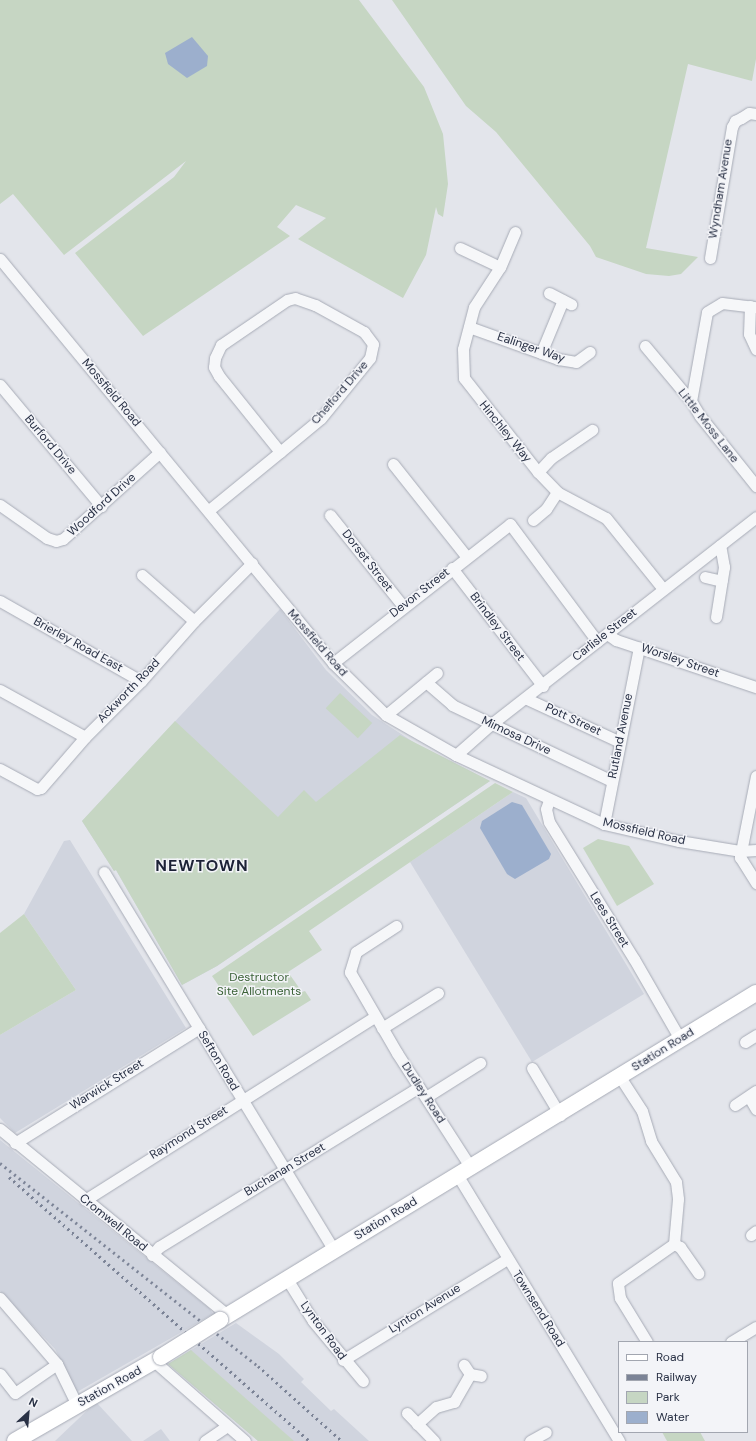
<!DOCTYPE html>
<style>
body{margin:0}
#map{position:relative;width:756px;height:1441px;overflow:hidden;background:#e3e5eb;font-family:"DM Sans",sans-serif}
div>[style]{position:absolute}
.built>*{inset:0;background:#d0d4de}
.green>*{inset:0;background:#c6d6c3;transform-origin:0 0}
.water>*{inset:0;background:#9cafcd}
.roads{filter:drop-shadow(0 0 1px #a7abb6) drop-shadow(0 0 1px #a7abb6)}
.street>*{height:11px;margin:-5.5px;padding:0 5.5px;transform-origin:5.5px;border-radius:5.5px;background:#f6f7f9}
.secondary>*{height:16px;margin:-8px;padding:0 8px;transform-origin:8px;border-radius:8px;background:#fff}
.rail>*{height:3px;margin-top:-1.5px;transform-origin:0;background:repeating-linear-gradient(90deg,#7b8396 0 2px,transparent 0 6px)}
.bridges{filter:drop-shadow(0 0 1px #a7abb6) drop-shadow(0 0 1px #a7abb6)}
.secondary-bridge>*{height:16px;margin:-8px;padding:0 8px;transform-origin:8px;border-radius:8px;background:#fff}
span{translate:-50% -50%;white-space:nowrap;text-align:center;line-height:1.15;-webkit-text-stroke:3px #f3f4f8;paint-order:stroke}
.street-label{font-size:12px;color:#293145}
.park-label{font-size:12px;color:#3a6136}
.district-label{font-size:16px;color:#1c2236;font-weight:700;letter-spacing:1px}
.legend{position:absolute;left:618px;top:1341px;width:130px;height:92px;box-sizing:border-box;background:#f3f4f8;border:1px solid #a2a6b0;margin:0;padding:5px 7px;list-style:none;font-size:12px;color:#293145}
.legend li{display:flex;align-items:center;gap:8px;height:20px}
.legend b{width:20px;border:1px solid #a2a6b0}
.north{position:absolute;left:8px;top:1393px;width:40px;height:40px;-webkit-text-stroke:3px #f3f4f8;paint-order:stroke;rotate:26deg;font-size:11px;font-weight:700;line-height:16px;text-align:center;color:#293145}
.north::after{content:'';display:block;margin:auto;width:14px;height:18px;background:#293145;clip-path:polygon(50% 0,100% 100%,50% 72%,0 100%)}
</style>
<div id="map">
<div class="built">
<div style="clip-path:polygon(280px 609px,326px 670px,372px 715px,415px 743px,490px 781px,217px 966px,182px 985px,116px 870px,114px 871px,82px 821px)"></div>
<div style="clip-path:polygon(513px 792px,526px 798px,644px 994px,532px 1062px,410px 862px)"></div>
<div style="clip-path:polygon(70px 840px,186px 1028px,15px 1133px,0 1118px,0 1035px,76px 990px,24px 914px,64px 841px)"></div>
<div style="clip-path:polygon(0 1140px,210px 1309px,213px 1314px,77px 1392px,55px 1349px,0 1291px)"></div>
<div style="clip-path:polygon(236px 1323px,279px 1354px,304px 1379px,301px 1382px,331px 1411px,334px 1409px,369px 1441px,258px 1441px,168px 1364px)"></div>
<div style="clip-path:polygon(96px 1402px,132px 1441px,55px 1441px)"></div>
<div style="clip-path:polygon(161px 1429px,170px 1441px,143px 1441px)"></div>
</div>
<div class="green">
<div style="clip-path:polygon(0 0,359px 0,424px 87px,443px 134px,448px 184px,443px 217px,438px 214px,436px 207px,426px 255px,403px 298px,298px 239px,326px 218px,296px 205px,277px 227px,290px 236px,143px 336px,75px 253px,174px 177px,186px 161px,64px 255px,13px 194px,0 204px)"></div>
<div style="clip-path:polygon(392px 0,756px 0,756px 59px,752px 81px,688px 64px,646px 248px,698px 257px,681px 274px,669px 276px,646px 274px,596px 257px,590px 246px,496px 132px,466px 106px)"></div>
<div style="left:340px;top:693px;width:44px;height:21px;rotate:43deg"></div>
<div style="clip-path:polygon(175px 721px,278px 817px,304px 790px,316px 802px,400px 735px,490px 781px,217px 966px,182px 985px,116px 870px,114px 871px,82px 821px)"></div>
<div style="clip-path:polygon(495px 783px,513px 792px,309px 931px,322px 950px,288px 972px,302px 992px,305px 991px,311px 1000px,253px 1036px,212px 976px)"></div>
<div style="clip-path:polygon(598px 839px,629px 846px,654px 884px,617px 906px,583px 848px)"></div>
<div style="clip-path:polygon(24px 914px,76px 990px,0 1035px,0 933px)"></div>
<div style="clip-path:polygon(191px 1350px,294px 1441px,258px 1441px,168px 1364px)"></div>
<div style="clip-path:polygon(662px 1432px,700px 1432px,705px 1441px,667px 1441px)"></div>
</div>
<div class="water">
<div style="clip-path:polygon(192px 37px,208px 56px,207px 66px,187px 78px,168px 64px,165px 53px)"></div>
<div style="clip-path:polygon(512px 802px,522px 805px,551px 854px,549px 859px,515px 879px,507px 874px,480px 828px,482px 821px)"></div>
</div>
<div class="roads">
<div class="street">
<div style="left:515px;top:232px;width:38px;rotate:113deg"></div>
<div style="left:500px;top:267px;width:48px;rotate:123deg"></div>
<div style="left:474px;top:307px;width:43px;rotate:104.7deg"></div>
<div style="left:463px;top:349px;width:29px;rotate:88deg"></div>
<div style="left:464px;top:378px;width:120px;rotate:51.8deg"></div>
<div style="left:538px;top:472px;width:28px;rotate:46deg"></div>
<div style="left:557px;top:492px;width:55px;rotate:28deg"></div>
<div style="left:606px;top:518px;width:91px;rotate:51.2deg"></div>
<div style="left:460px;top:248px;width:44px;rotate:25.4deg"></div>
<div style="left:710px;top:258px;width:133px;rotate:-80.5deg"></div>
<div style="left:732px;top:127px;width:7px;rotate:-63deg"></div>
<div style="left:735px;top:121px;width:7px;rotate:-27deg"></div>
<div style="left:741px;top:118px;width:9px;rotate:-32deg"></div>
<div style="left:749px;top:113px;width:7px;rotate:8deg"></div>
<div style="left:0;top:259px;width:524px;rotate:50.5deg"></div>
<div style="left:333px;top:663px;width:74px;rotate:44.5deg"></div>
<div style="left:386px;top:715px;width:81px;rotate:29.7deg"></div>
<div style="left:456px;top:755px;width:163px;rotate:25deg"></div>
<div style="left:604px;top:824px;width:77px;rotate:12.8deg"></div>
<div style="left:679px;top:841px;width:63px;rotate:9.2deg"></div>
<div style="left:741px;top:851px;width:15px;rotate:-4deg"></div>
<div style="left:549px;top:293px;width:25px;rotate:27deg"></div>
<div style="left:750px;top:306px;width:28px;rotate:92deg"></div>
<div style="left:749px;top:334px;width:17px;rotate:65deg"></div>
<div style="left:469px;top:327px;width:95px;rotate:19.8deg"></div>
<div style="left:558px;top:359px;width:18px;rotate:9deg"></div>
<div style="left:576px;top:362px;width:17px;rotate:-36deg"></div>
<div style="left:645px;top:346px;width:72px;rotate:50.1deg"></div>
<div style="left:691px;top:401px;width:17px;rotate:59deg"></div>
<div style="left:700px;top:416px;width:90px;rotate:51.3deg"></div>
<div style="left:541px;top:353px;width:57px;rotate:-67.5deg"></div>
<div style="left:0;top:385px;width:158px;rotate:50.1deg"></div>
<div style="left:691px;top:401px;width:90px;rotate:-79.8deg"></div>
<div style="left:707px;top:312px;width:17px;rotate:-31deg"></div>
<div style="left:722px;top:303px;width:34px;rotate:7deg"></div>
<div style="left:393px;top:464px;width:117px;rotate:51.6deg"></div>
<div style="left:538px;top:472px;width:19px;rotate:-47deg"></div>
<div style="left:551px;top:458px;width:50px;rotate:-34.3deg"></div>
<div style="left:0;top:505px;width:57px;rotate:35.1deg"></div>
<div style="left:47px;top:538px;width:9px;rotate:18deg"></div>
<div style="left:56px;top:541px;width:7px;rotate:-16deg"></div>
<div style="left:63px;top:539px;width:130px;rotate:-41.9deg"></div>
<div style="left:209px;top:510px;width:92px;rotate:-39.2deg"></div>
<div style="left:280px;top:452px;width:53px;rotate:-39.7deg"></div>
<div style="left:321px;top:418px;width:77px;rotate:-50.8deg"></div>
<div style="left:370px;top:358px;width:14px;rotate:-78deg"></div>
<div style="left:373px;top:344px;width:15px;rotate:-127deg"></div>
<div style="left:364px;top:332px;width:56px;rotate:-151.1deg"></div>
<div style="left:315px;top:305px;width:21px;rotate:-161deg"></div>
<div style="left:295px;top:298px;width:8px;rotate:166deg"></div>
<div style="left:287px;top:300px;width:80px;rotate:145.7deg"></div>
<div style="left:221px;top:345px;width:14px;rotate:115deg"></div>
<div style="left:215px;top:358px;width:9px;rotate:96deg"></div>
<div style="left:214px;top:367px;width:10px;rotate:61deg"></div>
<div style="left:219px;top:376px;width:97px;rotate:51.2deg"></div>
<div style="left:330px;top:515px;width:117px;rotate:51.3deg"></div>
<div style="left:533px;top:520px;width:17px;rotate:-40deg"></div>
<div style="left:546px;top:509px;width:20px;rotate:-57deg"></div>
<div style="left:452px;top:568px;width:149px;rotate:52.4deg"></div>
<div style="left:142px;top:575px;width:69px;rotate:41.5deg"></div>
<div style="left:705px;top:577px;width:17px;rotate:13deg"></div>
<div style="left:0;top:601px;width:162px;rotate:29.6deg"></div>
<div style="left:716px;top:617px;width:51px;rotate:-80.9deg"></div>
<div style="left:724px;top:567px;width:22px;rotate:-100deg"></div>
<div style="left:607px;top:634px;width:11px;rotate:34deg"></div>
<div style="left:616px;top:640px;width:148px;rotate:18.6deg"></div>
<div style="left:333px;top:663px;width:225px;rotate:-38.1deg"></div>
<div style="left:510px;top:524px;width:146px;rotate:53.4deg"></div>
<div style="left:426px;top:682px;width:35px;rotate:41deg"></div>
<div style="left:452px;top:705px;width:177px;rotate:25.4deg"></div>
<div style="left:0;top:690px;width:97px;rotate:28.9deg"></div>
<div style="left:527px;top:699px;width:102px;rotate:24.8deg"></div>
<div style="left:386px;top:715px;width:66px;rotate:-39.5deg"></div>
<div style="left:456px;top:755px;width:45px;rotate:-41.4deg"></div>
<div style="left:490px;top:725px;width:338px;rotate:-38deg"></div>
<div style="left:0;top:769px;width:42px;rotate:28.4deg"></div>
<div style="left:37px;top:789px;width:4px;rotate:-14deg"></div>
<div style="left:41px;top:788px;width:67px;rotate:-49.2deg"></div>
<div style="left:85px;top:737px;width:79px;rotate:-45deg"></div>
<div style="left:141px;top:681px;width:80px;rotate:-48.5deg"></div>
<div style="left:194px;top:621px;width:82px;rotate:-45deg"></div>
<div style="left:756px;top:776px;width:83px;rotate:101.2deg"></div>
<div style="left:740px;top:857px;width:31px;rotate:58deg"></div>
<div style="left:549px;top:800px;width:9px;rotate:108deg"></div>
<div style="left:546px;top:809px;width:13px;rotate:77deg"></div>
<div style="left:549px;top:822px;width:161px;rotate:58.2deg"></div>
<div style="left:634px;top:959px;width:92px;rotate:60.1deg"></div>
<div style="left:604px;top:824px;width:180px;rotate:-78.8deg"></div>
<div style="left:104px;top:872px;width:442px;rotate:58.7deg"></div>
<div style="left:396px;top:926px;width:48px;rotate:147deg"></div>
<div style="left:356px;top:952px;width:21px;rotate:107deg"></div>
<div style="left:350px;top:972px;width:94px;rotate:59.9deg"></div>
<div style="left:397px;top:1053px;width:137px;rotate:57.2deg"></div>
<div style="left:382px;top:1028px;width:66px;rotate:-32deg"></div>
<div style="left:745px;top:1042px;width:13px;rotate:-32deg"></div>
<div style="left:532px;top:1068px;width:55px;rotate:59.2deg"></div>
<div style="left:620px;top:1077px;width:40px;rotate:57.1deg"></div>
<div style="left:642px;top:1111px;width:31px;rotate:73deg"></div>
<div style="left:651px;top:1141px;width:48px;rotate:58.6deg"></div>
<div style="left:676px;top:1182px;width:17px;rotate:83deg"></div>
<div style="left:678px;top:1199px;width:45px;rotate:95.1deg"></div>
<div style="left:426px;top:1097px;width:64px;rotate:-32.2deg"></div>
<div style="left:749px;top:1097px;width:14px;rotate:60deg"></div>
<div style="left:735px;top:1105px;width:25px;rotate:-34deg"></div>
<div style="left:0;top:1129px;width:293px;rotate:39.3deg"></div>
<div style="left:15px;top:1143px;width:217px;rotate:-32deg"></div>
<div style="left:458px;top:1176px;width:310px;rotate:58.7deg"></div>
<div style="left:85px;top:1200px;width:343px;rotate:-32.3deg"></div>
<div style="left:751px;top:1235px;width:6px;rotate:-39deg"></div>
<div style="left:674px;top:1244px;width:7px;rotate:27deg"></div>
<div style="left:680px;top:1247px;width:32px;rotate:55deg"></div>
<div style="left:152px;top:1255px;width:11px;rotate:-49deg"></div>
<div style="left:159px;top:1247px;width:305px;rotate:-31.6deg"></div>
<div style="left:287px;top:1279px;width:49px;rotate:58.2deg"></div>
<div style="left:313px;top:1321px;width:78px;rotate:50.2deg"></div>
<div style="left:0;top:1298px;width:87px;rotate:49.2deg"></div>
<div style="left:57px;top:1364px;width:46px;rotate:64deg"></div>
<div style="left:647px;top:1342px;width:52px;rotate:-121.5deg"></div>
<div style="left:620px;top:1298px;width:15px;rotate:-98deg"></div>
<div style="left:618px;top:1283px;width:68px;rotate:-34.9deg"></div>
<div style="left:731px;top:1342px;width:29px;rotate:-31deg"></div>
<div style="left:343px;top:1360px;width:193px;rotate:-31.6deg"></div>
<div style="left:154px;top:1361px;width:121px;rotate:41.3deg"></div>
<div style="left:0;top:1374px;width:24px;rotate:52deg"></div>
<div style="left:15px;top:1393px;width:51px;rotate:-34.6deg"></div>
<div style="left:470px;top:1374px;width:11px;rotate:10deg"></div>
<div style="left:407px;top:1413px;width:39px;rotate:46deg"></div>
<div style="left:417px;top:1424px;width:25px;rotate:-42deg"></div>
<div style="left:436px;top:1407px;width:19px;rotate:-16deg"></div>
<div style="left:454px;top:1402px;width:32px;rotate:-60deg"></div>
<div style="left:470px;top:1374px;width:11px;rotate:-124deg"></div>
<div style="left:205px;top:1441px;width:27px;rotate:-34deg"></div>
<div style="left:530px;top:1441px;width:18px;rotate:-29deg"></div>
</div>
<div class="secondary">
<div style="left:220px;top:1320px;width:628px;rotate:-31.39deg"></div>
<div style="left:15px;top:1441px;width:168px;rotate:-29.9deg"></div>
</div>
</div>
<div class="rail">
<div style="left:0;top:1163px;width:328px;rotate:38.2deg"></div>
<div style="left:258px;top:1366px;width:113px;rotate:41.8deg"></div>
<div style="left:9px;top:1177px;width:400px;rotate:41.3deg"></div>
</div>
<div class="bridges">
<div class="secondary-bridge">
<div style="left:161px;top:1357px;width:70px;rotate:-32.1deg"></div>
</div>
</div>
<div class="street-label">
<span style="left:721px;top:189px;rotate:-81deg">Wyndham Avenue</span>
<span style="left:531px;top:348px;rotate:19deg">Ealinger Way</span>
<span style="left:111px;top:393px;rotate:50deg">Mossfield Road</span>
<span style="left:340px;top:393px;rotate:-49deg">Chelford Drive</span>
<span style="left:708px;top:426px;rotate:52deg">Little Moss Lane</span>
<span style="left:505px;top:432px;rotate:51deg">Hinchley Way</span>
<span style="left:50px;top:445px;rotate:50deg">Burford Drive</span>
<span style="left:102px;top:505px;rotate:-42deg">Woodford Drive</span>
<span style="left:367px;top:561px;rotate:52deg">Dorset Street</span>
<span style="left:420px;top:593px;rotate:-38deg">Devon Street</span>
<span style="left:497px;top:627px;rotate:53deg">Brindley Street</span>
<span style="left:605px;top:635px;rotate:-38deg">Carlisle Street</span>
<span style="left:317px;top:643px;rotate:49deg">Mossfield Road</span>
<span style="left:78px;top:645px;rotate:29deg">Brierley Road East</span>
<span style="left:680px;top:661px;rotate:19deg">Worsley Street</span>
<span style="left:129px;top:691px;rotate:-46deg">Ackworth Road</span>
<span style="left:573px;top:720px;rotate:25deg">Pott Street</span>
<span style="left:516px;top:736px;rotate:25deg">Mimosa Drive</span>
<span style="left:621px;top:736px;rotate:-79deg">Rutland Avenue</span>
<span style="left:644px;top:832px;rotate:13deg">Mossfield Road</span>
<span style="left:609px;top:920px;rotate:58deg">Lees Street</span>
<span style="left:663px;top:1050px;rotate:-32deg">Station Road</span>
<span style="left:218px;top:1061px;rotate:59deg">Sefton Road</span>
<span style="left:107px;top:1085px;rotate:-32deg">Warwick Street</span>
<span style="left:423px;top:1093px;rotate:57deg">Dudley Road</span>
<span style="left:189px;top:1133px;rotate:-32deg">Raymond Street</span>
<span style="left:285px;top:1170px;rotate:-31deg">Buchanan Street</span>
<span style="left:386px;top:1219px;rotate:-31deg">Station Road</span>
<span style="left:113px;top:1223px;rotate:39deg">Cromwell Road</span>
<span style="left:425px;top:1309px;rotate:-32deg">Lynton Avenue</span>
<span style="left:538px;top:1309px;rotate:58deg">Townsend Road</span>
<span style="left:323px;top:1331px;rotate:54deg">Lynton Road</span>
<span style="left:110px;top:1387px;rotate:-29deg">Station Road</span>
</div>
<div class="park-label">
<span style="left:259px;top:985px">Destructor<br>Site Allotments</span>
</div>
<div class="district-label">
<span style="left:202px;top:866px">NEWTOWN</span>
</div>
<ul class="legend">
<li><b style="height:5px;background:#fff"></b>Road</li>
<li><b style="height:5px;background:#7b8396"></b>Railway</li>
<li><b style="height:11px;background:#c6d6c3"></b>Park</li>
<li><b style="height:11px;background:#9cafcd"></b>Water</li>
</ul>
<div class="north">N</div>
</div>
